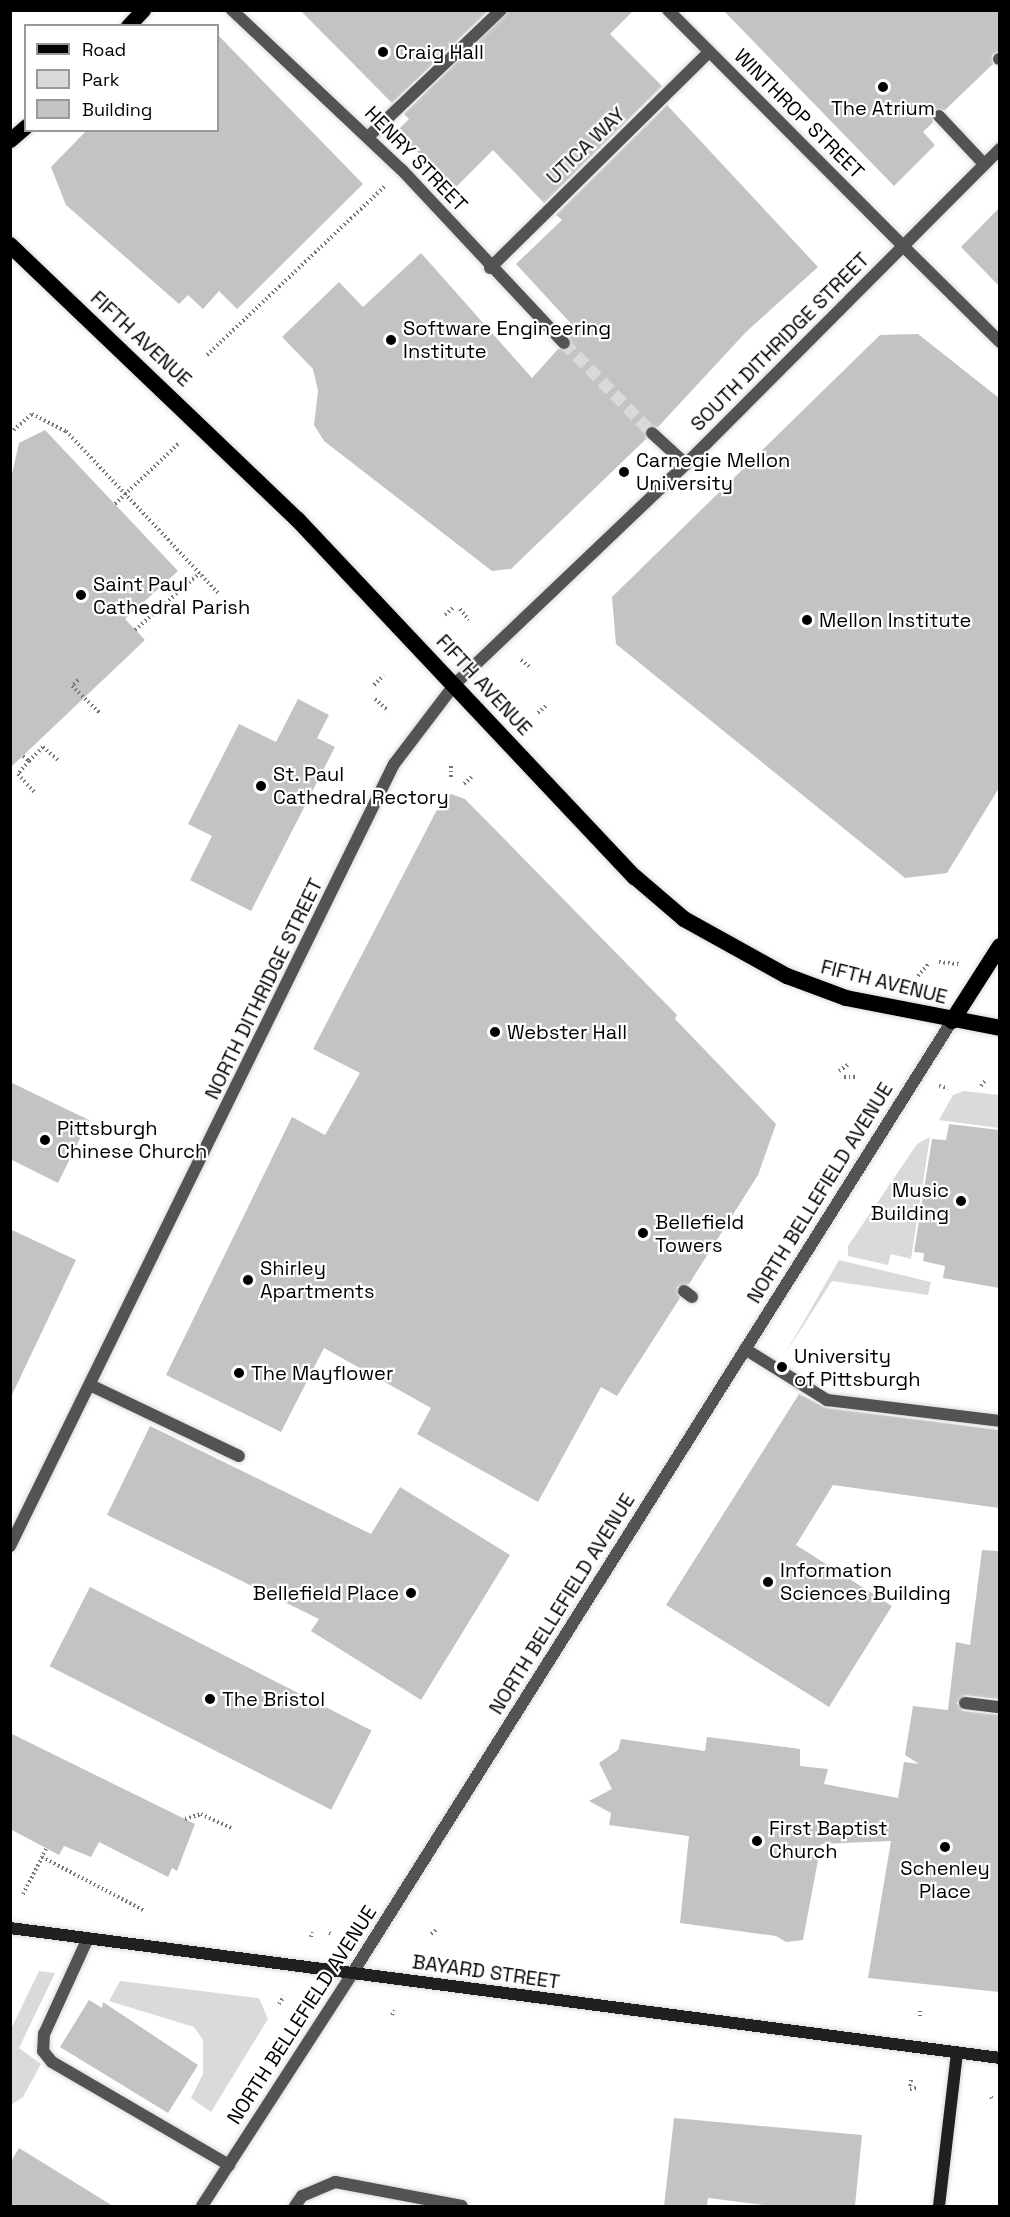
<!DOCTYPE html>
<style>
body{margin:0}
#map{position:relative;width:1010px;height:2217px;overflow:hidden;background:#fff;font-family:"Space Grotesk",sans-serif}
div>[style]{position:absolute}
.green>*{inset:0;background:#dadada}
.building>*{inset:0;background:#c3c3c3;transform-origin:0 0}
.minor-tunnel>*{height:12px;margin-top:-6px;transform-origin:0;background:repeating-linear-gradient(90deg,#d9d9d9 0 12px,transparent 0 18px)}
.path>*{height:4px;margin-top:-2px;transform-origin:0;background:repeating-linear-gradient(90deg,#757575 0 1.5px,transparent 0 4.5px)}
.roads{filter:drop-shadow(0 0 2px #dbdbdb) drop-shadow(0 0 2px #dbdbdb)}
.service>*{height:12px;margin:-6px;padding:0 6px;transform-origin:6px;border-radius:6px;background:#535353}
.minor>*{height:12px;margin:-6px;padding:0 6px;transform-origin:6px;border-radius:6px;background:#535353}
.tertiary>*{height:12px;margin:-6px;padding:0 6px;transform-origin:6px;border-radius:6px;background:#535353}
.secondary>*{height:12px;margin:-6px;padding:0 6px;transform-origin:6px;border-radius:6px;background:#202020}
.primary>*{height:15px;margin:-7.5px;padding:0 7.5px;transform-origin:7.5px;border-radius:7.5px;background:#000}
.trunk>*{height:16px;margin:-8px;padding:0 8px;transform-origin:8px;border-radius:8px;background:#000}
.dots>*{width:16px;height:16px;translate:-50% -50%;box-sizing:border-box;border:3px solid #fff;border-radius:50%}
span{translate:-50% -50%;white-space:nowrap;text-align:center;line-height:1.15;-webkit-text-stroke:4.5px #fff;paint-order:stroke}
.poi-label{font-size:20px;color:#000}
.left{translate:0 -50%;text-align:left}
.right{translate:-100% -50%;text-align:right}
.street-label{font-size:20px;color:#000}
.frame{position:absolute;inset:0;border:12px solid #000;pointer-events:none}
.legend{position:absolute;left:24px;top:24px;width:195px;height:108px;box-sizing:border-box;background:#fff;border:2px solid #999;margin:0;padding:8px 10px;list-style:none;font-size:18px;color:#000}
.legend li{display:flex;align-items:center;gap:12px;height:30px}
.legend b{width:30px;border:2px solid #999}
</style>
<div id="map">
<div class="green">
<div style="clip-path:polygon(964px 1091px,999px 1095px,999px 1128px,939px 1120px,953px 1095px)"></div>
<div style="clip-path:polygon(930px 1137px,911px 1259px,891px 1254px,888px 1265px,848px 1256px,848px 1246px,917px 1144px)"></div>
<div style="clip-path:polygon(839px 1260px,931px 1282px,928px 1295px,832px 1281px,785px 1354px)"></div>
<div style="clip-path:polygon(39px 1971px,55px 1973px,19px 2048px,41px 2064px,23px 2097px,11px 2105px,11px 2029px)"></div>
<div style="clip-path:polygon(120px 1981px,259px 1998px,268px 2019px,211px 2112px,191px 2098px,203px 2074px,203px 2040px,194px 2027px,109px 2001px)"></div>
</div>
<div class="building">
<div style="clip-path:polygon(300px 10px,489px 10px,392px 103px)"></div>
<div style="clip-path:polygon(509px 10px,634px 10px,610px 34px,662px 86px,544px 203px,493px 150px,454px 189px,397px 131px,409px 119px,404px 114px)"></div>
<div style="clip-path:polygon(723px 10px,999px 10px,999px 51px,992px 55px,993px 64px,945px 110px,933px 110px,933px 122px,923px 132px,935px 145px,894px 186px)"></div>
<div style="clip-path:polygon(218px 35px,363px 184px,237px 309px,219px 291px,203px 309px,188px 295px,179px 304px,66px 205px,51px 167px,87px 130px,218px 130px)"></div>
<div style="clip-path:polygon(667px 105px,818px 267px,746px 332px,658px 427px,646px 427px,646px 439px,511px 569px,492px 571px,324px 441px,314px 425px,318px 391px,313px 369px,282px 337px,339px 282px,363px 307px,421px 253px,532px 378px,558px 349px,570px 349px,569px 337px,576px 329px,516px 264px,562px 220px,556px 215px)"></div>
<div style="clip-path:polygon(999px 208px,999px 286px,961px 247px)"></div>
<div style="clip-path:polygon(918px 334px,999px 398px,999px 788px,947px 873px,905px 878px,616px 644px,612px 597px,880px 335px)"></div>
<div style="clip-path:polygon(45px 430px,178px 571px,125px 619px,145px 640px,10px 768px,10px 483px,19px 443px)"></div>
<div style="clip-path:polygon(298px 699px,329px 715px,317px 738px,335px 747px,251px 911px,190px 880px,212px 836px,188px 824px,239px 724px,276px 742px)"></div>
<div style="clip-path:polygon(451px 794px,465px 799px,677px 1015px,675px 1019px,776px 1124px,758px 1175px,689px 1284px,677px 1287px,680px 1298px,617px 1396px,601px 1387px,538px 1502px,417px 1434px,431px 1408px,324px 1348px,281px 1432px,166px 1375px,292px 1117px,325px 1135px,360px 1073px,313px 1049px,442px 800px)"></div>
<div style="clip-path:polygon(10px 1082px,89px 1120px,58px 1183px,10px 1159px)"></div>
<div style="clip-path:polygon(949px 1124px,999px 1130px,999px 1288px,943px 1278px,945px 1266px,923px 1261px,924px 1253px,914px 1252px,932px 1139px,946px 1140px)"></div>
<div style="clip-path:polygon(10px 1229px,76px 1260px,10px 1399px)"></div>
<div style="clip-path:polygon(799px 1394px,826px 1408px,999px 1430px,999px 1508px,833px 1485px,796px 1545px,892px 1606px,829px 1707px,666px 1605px)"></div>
<div style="clip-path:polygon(150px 1426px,371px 1534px,400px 1487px,510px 1555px,421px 1700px,311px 1631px,319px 1619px,107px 1515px)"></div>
<div style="clip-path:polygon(982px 1550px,999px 1551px,999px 1699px,965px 1695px,957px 1703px,963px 1711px,999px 1715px,999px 1992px,868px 1978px,891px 1841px,821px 1844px,803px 1940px,786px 1942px,776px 1936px,680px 1923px,689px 1836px,609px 1825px,611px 1813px,589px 1801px,612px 1789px,599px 1763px,618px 1750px,621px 1739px,705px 1751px,707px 1737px,800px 1749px,800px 1766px,828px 1769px,824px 1784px,898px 1798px,904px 1762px,919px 1764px,905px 1755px,913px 1706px,948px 1710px,956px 1642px,970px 1645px)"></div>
<div style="left:90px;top:1587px;width:316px;height:89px;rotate:27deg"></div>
<div style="clip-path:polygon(10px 1733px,195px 1824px,177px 1871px,172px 1868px,168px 1877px,99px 1842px,91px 1857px,64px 1846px,59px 1855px,10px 1829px)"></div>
<div style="clip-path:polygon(89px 2000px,102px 2008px,103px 2002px,198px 2065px,168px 2113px,60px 2047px)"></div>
<div style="clip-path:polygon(674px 2118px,862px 2135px,855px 2206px,771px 2206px,708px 2198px,707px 2206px,664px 2206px)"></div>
<div style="clip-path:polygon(19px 2148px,113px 2206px,10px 2206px,10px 2163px)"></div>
</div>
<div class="minor-tunnel">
<div style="left:564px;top:343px;width:126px;rotate:45.6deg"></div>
</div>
<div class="path">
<div style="left:207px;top:355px;width:247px;rotate:-43.5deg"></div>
<div style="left:10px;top:433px;width:29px;rotate:-41deg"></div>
<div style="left:32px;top:414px;width:38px;rotate:27deg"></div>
<div style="left:66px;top:431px;width:224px;rotate:46.8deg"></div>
<div style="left:115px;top:504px;width:90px;rotate:-43.6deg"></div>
<div style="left:460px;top:609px;width:14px;rotate:51deg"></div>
<div style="left:445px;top:615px;width:13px;rotate:-42deg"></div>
<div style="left:135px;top:630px;width:86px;rotate:-41.2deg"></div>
<div style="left:521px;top:660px;width:11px;rotate:38deg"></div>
<div style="left:78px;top:680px;width:8px;rotate:135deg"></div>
<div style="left:72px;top:686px;width:39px;rotate:44deg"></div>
<div style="left:374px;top:685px;width:14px;rotate:-45deg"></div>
<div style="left:375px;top:699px;width:18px;rotate:41deg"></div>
<div style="left:538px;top:713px;width:12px;rotate:-42deg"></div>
<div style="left:23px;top:756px;width:8px;rotate:40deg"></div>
<div style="left:29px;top:761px;width:20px;rotate:-45deg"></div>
<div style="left:43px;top:747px;width:21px;rotate:41deg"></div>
<div style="left:29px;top:761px;width:17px;rotate:130deg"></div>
<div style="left:18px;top:774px;width:24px;rotate:48deg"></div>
<div style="left:451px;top:777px;width:11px;rotate:-90deg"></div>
<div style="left:464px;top:784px;width:13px;rotate:-42deg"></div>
<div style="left:939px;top:962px;width:20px;rotate:6deg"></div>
<div style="left:918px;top:976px;width:16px;rotate:-50deg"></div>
<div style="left:839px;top:1071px;width:12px;rotate:-35deg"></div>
<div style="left:844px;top:1077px;width:11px"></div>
<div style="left:939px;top:1086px;width:9px;rotate:13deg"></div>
<div style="left:981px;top:1086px;width:6px;rotate:-51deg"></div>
<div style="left:185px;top:1819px;width:17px;rotate:-17deg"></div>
<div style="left:201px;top:1814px;width:35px;rotate:25deg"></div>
<div style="left:46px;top:1849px;width:9px;rotate:117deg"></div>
<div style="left:42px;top:1857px;width:114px;rotate:27.7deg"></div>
<div style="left:23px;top:1894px;width:42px;rotate:-62.8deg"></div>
<div style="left:329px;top:1933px;width:4px;rotate:27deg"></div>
<div style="left:431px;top:1934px;width:8px;rotate:-40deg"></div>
<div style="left:311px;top:1937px;width:5px;rotate:-79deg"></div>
<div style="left:279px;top:2004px;width:9px;rotate:-58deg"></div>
<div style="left:392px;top:2015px;width:5px;rotate:-68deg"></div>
<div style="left:920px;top:2016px;width:5px;rotate:-90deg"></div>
<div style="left:911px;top:2080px;width:9px;rotate:96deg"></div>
<div style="left:910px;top:2089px;width:8px;rotate:-7deg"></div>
<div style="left:991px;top:2097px;width:4px;rotate:56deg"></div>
</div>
<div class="roads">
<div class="service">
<div style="left:999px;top:59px;width:1px"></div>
<div style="left:939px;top:116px;width:66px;rotate:46.8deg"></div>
<div style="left:369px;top:136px;width:182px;rotate:-43.7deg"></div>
<div style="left:902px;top:245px;width:138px;rotate:44.7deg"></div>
<div style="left:490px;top:268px;width:308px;rotate:-44.6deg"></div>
<div style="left:684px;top:1291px;width:10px;rotate:37deg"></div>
<div style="left:745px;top:1349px;width:97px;rotate:31.9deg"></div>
<div style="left:827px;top:1400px;width:174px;rotate:6.9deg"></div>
<div style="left:90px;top:1385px;width:165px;rotate:25.5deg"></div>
<div style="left:965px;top:1703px;width:35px;rotate:7deg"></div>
<div style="left:88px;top:1938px;width:106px;rotate:114.6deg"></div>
<div style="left:44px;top:2034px;width:17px;rotate:93deg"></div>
<div style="left:43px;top:2051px;width:14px;rotate:51deg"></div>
<div style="left:52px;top:2062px;width:205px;rotate:30.2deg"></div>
<div style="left:295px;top:2206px;width:12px;rotate:-55deg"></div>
<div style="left:302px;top:2196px;width:36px;rotate:-23deg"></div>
<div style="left:335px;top:2182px;width:129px;rotate:10.7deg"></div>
</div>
<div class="minor">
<div style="left:232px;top:10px;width:233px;rotate:43.3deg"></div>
<div style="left:402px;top:170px;width:237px;rotate:46.9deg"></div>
<div style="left:668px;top:10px;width:332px;rotate:45.1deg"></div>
<div style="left:652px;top:433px;width:46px;rotate:42.4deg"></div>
<div style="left:10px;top:1546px;width:871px;rotate:-63.85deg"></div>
<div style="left:394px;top:764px;width:101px;rotate:-52.7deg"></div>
<div style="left:455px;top:684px;width:319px;rotate:-43.6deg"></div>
<div style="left:686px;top:464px;width:445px;rotate:-45.1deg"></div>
<div style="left:202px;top:2206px;width:276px;rotate:-57.1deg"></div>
</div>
<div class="tertiary">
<div style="left:352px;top:1974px;width:1126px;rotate:-57.81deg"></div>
</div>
<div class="secondary">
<div style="left:10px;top:1928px;width:998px;rotate:7.48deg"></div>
<div style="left:939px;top:2206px;width:154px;rotate:-83.3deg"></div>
</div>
<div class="primary">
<div style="left:128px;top:26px;width:22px;rotate:-47deg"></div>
<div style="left:10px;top:140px;width:21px;rotate:-41deg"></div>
</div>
<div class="trunk">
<div style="left:10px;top:245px;width:398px;rotate:43.7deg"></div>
<div style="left:298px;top:520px;width:491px;rotate:46.7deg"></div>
<div style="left:635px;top:877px;width:65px;rotate:40.6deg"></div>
<div style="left:684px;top:919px;width:118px;rotate:29deg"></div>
<div style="left:787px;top:976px;width:63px;rotate:20.4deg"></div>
<div style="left:846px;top:998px;width:157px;rotate:11deg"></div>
<div style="left:952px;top:1021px;width:89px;rotate:-57.4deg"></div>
</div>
</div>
<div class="dots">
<div style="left:383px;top:52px;background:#000"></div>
<div style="left:883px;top:87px;background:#000"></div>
<div style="left:391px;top:340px;background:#000"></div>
<div style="left:624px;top:472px;background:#000"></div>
<div style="left:81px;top:595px;background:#000"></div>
<div style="left:807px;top:620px;background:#000"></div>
<div style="left:261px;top:786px;background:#000"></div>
<div style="left:495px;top:1032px;background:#000"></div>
<div style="left:45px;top:1140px;background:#000"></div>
<div style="left:961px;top:1201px;background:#000"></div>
<div style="left:643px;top:1233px;background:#000"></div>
<div style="left:248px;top:1280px;background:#000"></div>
<div style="left:782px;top:1367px;background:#000"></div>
<div style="left:239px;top:1373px;background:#000"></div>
<div style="left:768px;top:1582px;background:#000"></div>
<div style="left:411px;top:1593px;background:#000"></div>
<div style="left:210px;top:1699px;background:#000"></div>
<div style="left:757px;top:1841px;background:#000"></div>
<div style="left:945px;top:1847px;background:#000"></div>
</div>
<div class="poi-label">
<span class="left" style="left:395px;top:52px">Craig Hall</span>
<span style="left:883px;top:108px">The Atrium</span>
<span class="left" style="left:403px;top:340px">Software Engineering<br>Institute</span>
<span class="left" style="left:636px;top:472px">Carnegie Mellon<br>University</span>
<span class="left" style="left:93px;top:596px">Saint Paul<br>Cathedral Parish</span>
<span class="left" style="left:819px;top:620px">Mellon Institute</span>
<span class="left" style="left:273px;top:786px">St. Paul<br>Cathedral Rectory</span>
<span class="left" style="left:507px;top:1032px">Webster Hall</span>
<span class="left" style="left:57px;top:1140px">Pittsburgh<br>Chinese Church</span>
<span class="right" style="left:949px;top:1202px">Music<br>Building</span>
<span class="left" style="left:655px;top:1234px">Bellefield<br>Towers</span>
<span class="left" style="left:260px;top:1280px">Shirley<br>Apartments</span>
<span class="left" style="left:794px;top:1368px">University<br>of Pittsburgh</span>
<span class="left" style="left:251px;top:1373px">The Mayflower</span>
<span class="left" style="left:780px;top:1582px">Information<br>Sciences Building</span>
<span class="right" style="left:399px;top:1593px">Bellefield Place</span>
<span class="left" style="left:222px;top:1699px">The Bristol</span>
<span class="left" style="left:769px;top:1840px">First Baptist<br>Church</span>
<span style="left:945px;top:1880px">Schenley<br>Place</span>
</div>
<div class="street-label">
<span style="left:799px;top:114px;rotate:45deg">WINTHROP STREET</span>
<span style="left:586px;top:146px;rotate:-44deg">UTICA WAY</span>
<span style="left:416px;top:159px;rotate:46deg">HENRY STREET</span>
<span style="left:141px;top:339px;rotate:43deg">FIFTH AVENUE</span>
<span style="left:780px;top:342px;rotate:-45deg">SOUTH DITHRIDGE STREET</span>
<span style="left:484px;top:685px;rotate:47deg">FIFTH AVENUE</span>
<span style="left:884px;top:982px;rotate:14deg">FIFTH AVENUE</span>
<span style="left:264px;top:989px;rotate:-64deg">NORTH DITHRIDGE STREET</span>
<span style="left:820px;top:1193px;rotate:-58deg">NORTH BELLEFIELD AVENUE</span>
<span style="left:562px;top:1604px;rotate:-58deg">NORTH BELLEFIELD AVENUE</span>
<span style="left:486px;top:1972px;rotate:8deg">BAYARD STREET</span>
<span style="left:302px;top:2015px;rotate:-57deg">NORTH BELLEFIELD AVENUE</span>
</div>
<div class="frame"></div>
<ul class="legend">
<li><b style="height:8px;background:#000"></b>Road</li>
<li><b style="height:16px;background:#dadada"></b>Park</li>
<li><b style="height:16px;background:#c3c3c3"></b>Building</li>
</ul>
</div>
